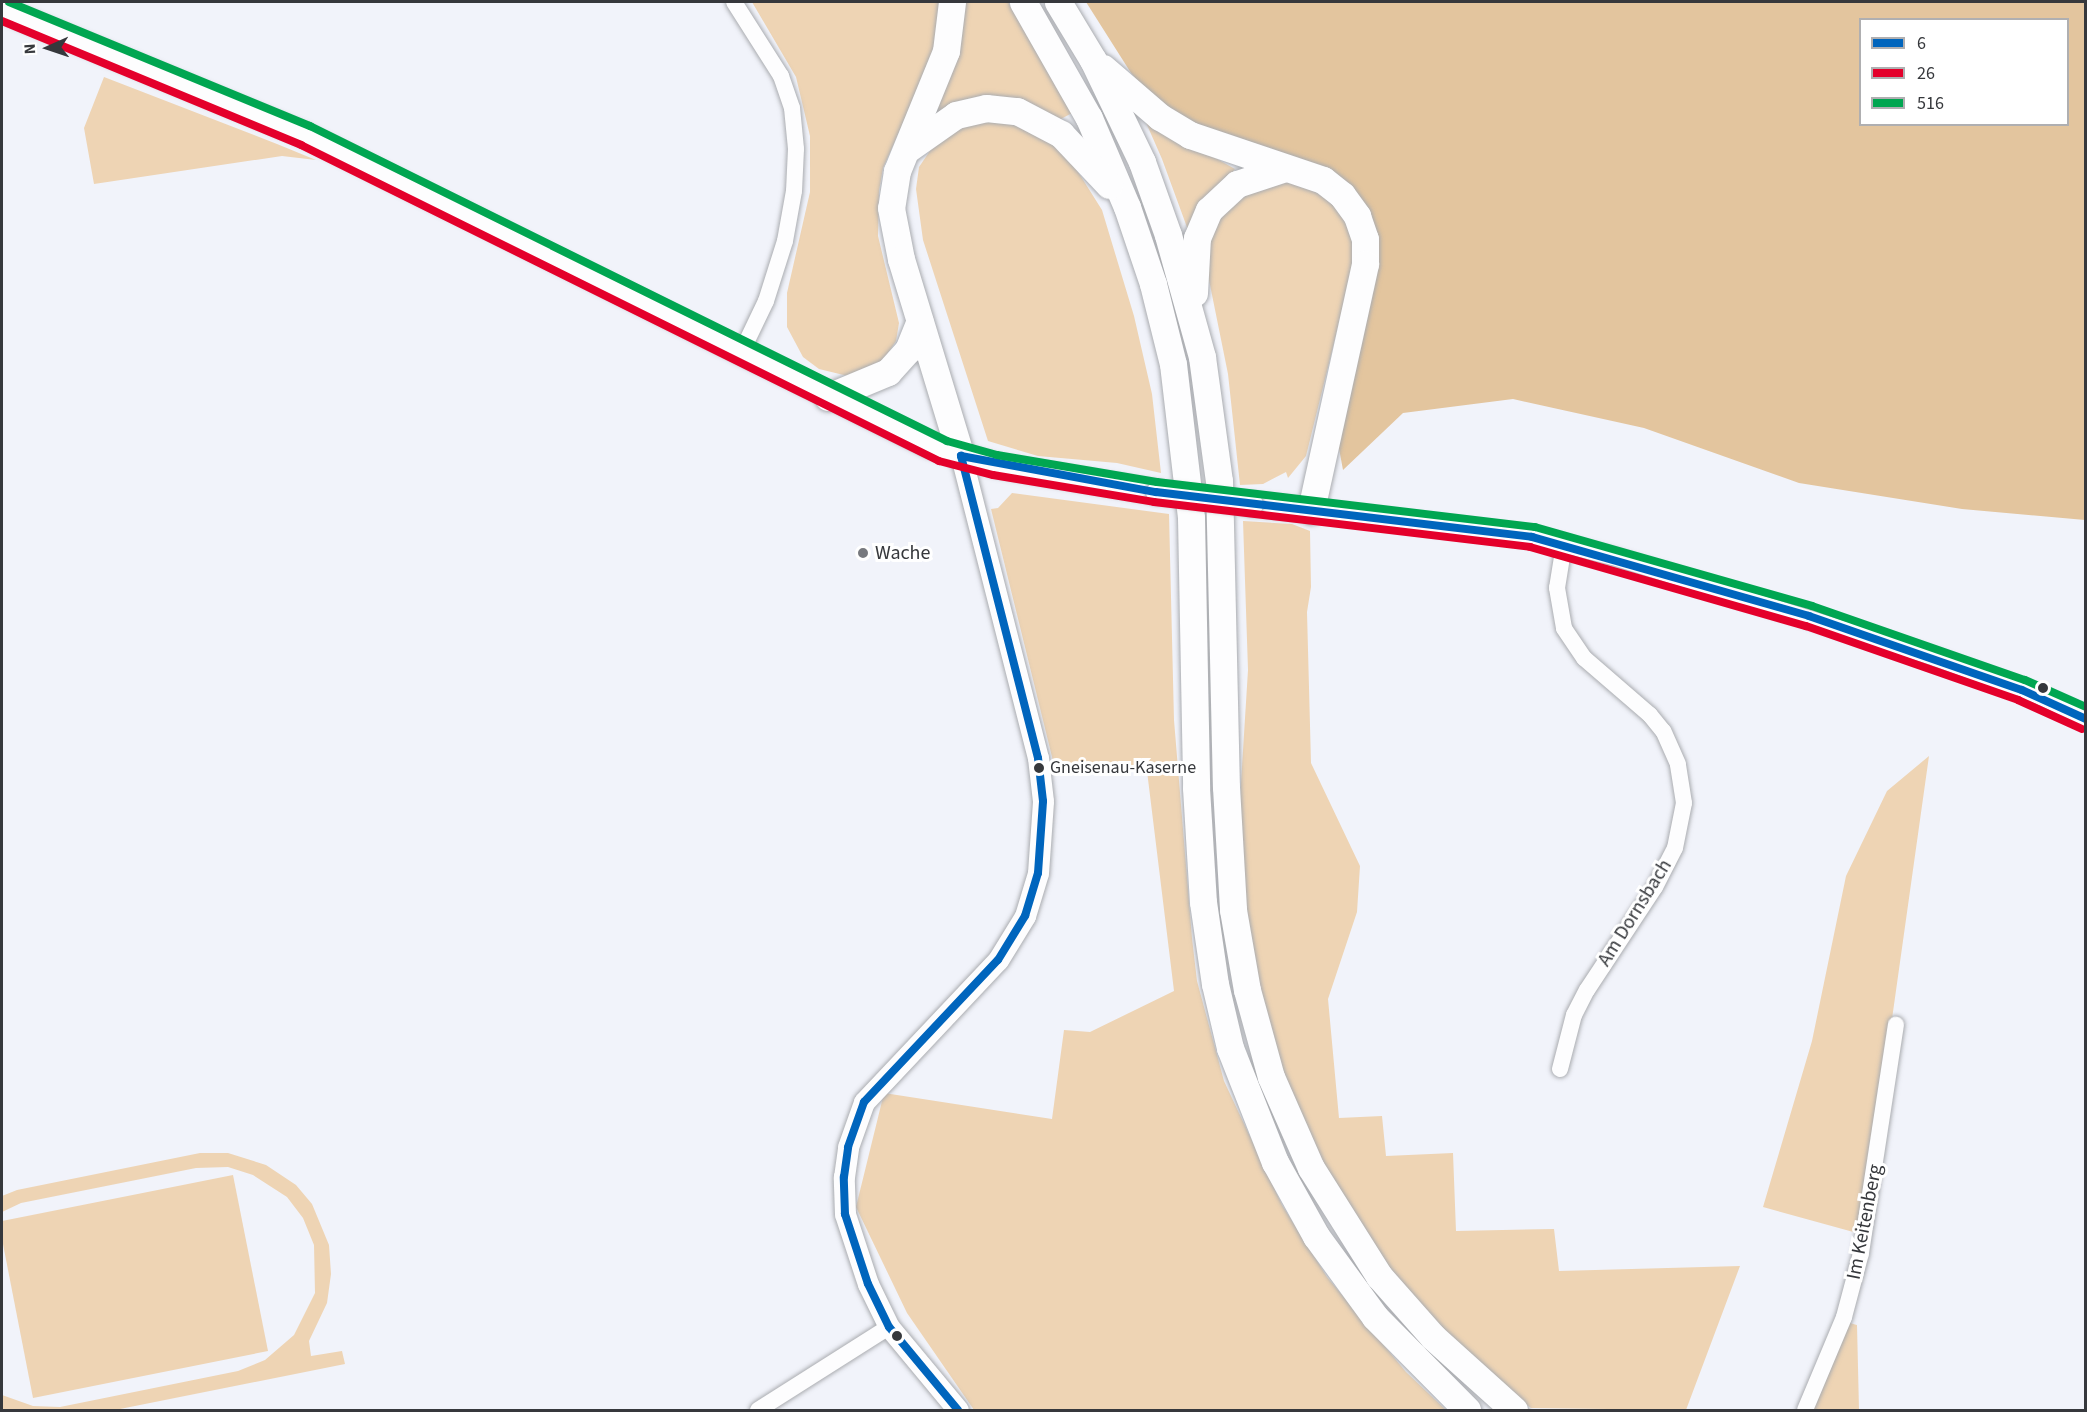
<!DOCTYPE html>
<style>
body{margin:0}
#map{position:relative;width:2087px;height:1412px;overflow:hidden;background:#f1f3fa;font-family:"Source Sans 3",sans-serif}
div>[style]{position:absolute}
.green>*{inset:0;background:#eed4b4}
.forest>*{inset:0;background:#e3c59e}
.roads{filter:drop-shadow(0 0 2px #aaacb0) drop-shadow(0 0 2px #aaacb0)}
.minor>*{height:16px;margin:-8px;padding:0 8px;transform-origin:8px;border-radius:8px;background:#fdfdfe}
.tertiary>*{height:21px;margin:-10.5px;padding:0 10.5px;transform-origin:10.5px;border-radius:10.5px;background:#fdfdfe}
.trunk>*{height:27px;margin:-13.5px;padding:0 13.5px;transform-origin:13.5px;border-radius:13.5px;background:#fdfdfe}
.bridges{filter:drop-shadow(0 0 2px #aaacb0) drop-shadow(0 0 2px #aaacb0)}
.tertiary-bridge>*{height:21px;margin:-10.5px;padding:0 10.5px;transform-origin:10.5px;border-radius:10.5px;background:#fdfdfe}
.bus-1>*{height:8px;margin:-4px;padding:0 4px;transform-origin:4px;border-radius:4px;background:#0065bd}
.bus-2>*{height:8px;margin:-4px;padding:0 4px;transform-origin:4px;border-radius:4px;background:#e4002b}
.bus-3>*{height:8px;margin:-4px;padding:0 4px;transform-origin:4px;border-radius:4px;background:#00a651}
.dots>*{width:16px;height:16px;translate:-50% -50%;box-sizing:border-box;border:3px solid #fff;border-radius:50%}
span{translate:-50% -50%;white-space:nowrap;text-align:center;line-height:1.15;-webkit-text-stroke:6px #fff;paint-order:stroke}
.bus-label{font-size:18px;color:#36383c}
.left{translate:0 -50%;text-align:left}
.poi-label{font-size:20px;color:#36383c}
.street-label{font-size:20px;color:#36383c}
.frame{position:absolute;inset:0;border:3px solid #36383c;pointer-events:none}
.legend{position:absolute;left:1859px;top:18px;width:210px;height:108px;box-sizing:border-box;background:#fff;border:2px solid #afafb1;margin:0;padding:8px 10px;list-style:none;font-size:18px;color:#36383c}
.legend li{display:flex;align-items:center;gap:12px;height:30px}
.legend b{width:30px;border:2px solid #afafb1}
.north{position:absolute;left:18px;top:18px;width:60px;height:60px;-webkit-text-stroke:4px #fff;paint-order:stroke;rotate:267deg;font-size:16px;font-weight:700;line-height:24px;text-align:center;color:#36383c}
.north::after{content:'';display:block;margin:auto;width:21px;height:27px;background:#36383c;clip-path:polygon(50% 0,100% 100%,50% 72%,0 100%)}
</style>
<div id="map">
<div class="green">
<div style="clip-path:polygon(752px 2px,944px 2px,940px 40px,883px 168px,879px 191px,878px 236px,899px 323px,896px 341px,880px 365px,852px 377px,819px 369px,803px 357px,787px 327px,787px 293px,810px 192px,810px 136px,796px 77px)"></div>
<div style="clip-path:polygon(962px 2px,1008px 2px,1074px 112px,1059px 120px,931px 118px)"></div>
<div style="clip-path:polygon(104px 77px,277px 144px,316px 160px,282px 156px,94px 184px,84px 128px)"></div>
<div style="clip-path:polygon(1144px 118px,1235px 169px,1188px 230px,1162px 159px)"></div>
<div style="clip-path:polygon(994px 120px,1033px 130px,1063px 148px,1102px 210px,1134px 316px,1152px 394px,1161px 473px,1117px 463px,1038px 456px,988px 441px,923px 240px,916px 189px,919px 167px,934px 145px,949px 132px,970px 123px)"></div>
<div style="clip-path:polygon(1293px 181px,1319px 191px,1341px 212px,1352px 234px,1354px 262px,1306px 456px,1288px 478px,1286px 472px,1263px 484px,1240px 485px,1228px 374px,1208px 275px,1209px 237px,1225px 206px,1262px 183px)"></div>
<div style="clip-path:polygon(1012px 493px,1169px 514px,1174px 720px,1192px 938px,1197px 981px,1224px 1081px,1282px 1205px,1327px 1277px,1406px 1372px,1446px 1410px,974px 1410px,907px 1313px,856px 1207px,884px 1093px,1052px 1119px,1064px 1030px,1090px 1032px,1174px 991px,1147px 771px,1054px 765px,991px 509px,998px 508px)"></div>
<div style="clip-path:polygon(1243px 521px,1292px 524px,1310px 531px,1311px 587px,1307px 612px,1311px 763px,1360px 866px,1357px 912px,1328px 999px,1339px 1118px,1382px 1116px,1386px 1156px,1453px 1153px,1456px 1231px,1554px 1229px,1559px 1271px,1740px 1266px,1686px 1410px,1531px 1408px,1478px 1368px,1397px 1278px,1339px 1193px,1312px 1142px,1285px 1080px,1256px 977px,1247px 914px,1239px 815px,1248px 670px)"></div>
<div style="clip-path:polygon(1929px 756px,1865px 1211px,1857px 1233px,1763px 1207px,1812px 1041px,1846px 876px,1887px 791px)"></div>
<div style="clip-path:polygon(200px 1153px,228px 1153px,266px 1165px,296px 1185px,312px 1204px,329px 1245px,331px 1274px,327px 1303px,309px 1341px,311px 1356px,342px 1351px,345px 1364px,115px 1410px,2px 1410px,2px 1395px,33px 1406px,60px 1407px,238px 1371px,265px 1360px,294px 1335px,315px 1293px,314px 1245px,303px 1218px,287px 1197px,253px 1175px,228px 1167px,196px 1168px,21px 1203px,2px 1212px,2px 1196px,17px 1190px)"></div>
<div style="clip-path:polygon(233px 1175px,268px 1351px,33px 1398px,2px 1239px,2px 1221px)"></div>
<div style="clip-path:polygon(1846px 1322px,1857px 1325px,1859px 1410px,1810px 1410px)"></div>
</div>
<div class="forest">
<div style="clip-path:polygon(evenodd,1086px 2px,2085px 2px,2085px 520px,1962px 509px,1799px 483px,1644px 428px,1513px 399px,1403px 413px,1343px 470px,1338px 443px,1364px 206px,1203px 133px,1147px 92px,1131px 73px,1086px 2px,1860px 20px,2068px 20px,2068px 124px,1860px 124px,1860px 20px)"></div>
</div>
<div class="roads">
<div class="minor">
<div style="left:734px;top:2px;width:88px;rotate:57.6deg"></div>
<div style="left:781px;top:76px;width:34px;rotate:71deg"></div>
<div style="left:792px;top:108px;width:41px;rotate:84.4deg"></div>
<div style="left:796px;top:149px;width:42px;rotate:92.7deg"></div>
<div style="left:794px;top:191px;width:51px;rotate:100.2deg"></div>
<div style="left:785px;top:241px;width:63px;rotate:107.6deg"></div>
<div style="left:766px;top:301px;width:55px;rotate:115.6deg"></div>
<div style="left:1311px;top:510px;width:223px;rotate:7deg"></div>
<div style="left:1532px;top:537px;width:83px;rotate:13.9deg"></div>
<div style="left:1613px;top:557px;width:337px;rotate:17.4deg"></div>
<div style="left:1935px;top:658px;width:113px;rotate:20.2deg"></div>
<div style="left:2041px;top:697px;width:50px;rotate:26.1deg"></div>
<div style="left:1560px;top:1069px;width:56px;rotate:-75.5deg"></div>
<div style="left:1574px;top:1015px;width:28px;rotate:-63deg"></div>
<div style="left:1587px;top:990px;width:123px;rotate:-56.6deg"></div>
<div style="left:1655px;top:887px;width:44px;rotate:-62.9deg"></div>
<div style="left:1675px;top:848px;width:46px;rotate:-78.7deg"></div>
<div style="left:1684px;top:803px;width:39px;rotate:-99deg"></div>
<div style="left:1678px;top:764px;width:36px;rotate:-114deg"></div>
<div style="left:1663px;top:731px;width:21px;rotate:-129deg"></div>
<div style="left:1650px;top:715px;width:87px;rotate:-139.2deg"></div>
<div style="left:1584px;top:658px;width:36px;rotate:-124deg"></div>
<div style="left:1564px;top:628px;width:41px;rotate:-99.9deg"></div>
<div style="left:1557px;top:588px;width:44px;rotate:-80.8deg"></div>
<div style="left:758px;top:1410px;width:155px;rotate:-32.4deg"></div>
<div style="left:1805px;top:1410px;width:101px;rotate:-67.2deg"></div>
<div style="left:1844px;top:1317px;width:66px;rotate:-75.1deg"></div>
<div style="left:1861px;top:1253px;width:231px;rotate:-81.3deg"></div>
</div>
<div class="tertiary">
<div style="left:2px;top:10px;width:328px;rotate:22.4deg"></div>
<div style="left:305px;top:135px;width:697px;rotate:26.49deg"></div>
<div style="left:929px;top:446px;width:69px;rotate:16.1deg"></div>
<div style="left:995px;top:465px;width:163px;rotate:9.5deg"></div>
<div style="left:1252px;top:504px;width:59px;rotate:5.8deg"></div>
<div style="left:958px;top:1410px;width:108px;rotate:-129.7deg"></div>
<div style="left:889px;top:1327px;width:48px;rotate:-116deg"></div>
<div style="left:868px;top:1284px;width:74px;rotate:-108.2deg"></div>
<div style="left:845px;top:1214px;width:37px;rotate:-92deg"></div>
<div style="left:844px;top:1177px;width:30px;rotate:-82deg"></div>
<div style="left:848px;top:1147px;width:48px;rotate:-70.4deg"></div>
<div style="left:864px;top:1102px;width:195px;rotate:-46.7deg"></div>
<div style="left:998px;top:960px;width:52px;rotate:-58.5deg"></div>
<div style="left:1025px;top:916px;width:45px;rotate:-73.2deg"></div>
<div style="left:1038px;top:873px;width:72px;rotate:-86deg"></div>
<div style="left:1043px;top:801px;width:43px;rotate:-96.6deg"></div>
<div style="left:1038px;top:758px;width:312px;rotate:-104.3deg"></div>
</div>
<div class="trunk">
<div style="left:952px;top:2px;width:49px;rotate:97deg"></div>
<div style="left:946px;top:51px;width:130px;rotate:112.2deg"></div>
<div style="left:897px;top:171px;width:37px;rotate:99deg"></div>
<div style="left:891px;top:208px;width:52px;rotate:78.9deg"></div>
<div style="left:901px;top:259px;width:206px;rotate:73.1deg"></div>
<div style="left:1023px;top:2px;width:133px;rotate:60.4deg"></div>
<div style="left:1089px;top:118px;width:97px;rotate:66.9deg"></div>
<div style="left:1127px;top:207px;width:81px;rotate:71.3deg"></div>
<div style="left:1153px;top:284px;width:82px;rotate:76deg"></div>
<div style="left:1173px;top:364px;width:155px;rotate:83.3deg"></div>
<div style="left:1191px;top:518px;width:270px;rotate:88.9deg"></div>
<div style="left:1196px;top:788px;width:114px;rotate:86.5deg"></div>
<div style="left:1203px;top:902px;width:83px;rotate:81.7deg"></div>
<div style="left:1215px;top:984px;width:66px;rotate:76.8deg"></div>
<div style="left:1230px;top:1048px;width:123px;rotate:68.5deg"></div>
<div style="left:1275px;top:1162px;width:85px;rotate:61deg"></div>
<div style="left:1316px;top:1236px;width:100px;rotate:53.9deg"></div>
<div style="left:1375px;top:1317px;width:131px;rotate:45.3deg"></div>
<div style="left:1058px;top:2px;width:68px;rotate:58.9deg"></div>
<div style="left:1093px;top:60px;width:113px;rotate:64.3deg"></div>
<div style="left:1142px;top:162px;width:77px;rotate:70.4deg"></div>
<div style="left:1168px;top:235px;width:127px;rotate:74.4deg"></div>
<div style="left:1202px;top:357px;width:125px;rotate:82.2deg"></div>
<div style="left:1219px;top:481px;width:306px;rotate:88.7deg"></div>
<div style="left:1226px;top:787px;width:123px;rotate:86.7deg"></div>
<div style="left:1233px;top:910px;width:81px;rotate:80.1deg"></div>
<div style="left:1247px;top:990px;width:90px;rotate:74.6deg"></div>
<div style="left:1271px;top:1077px;width:99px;rotate:66.3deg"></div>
<div style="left:1311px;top:1168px;width:128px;rotate:57.8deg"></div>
<div style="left:1379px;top:1276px;width:81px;rotate:48.5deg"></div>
<div style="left:1433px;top:1337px;width:109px;rotate:42deg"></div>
<div style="left:1103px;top:68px;width:75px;rotate:40.7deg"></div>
<div style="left:1160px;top:117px;width:35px;rotate:31deg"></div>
<div style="left:1190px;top:135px;width:140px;rotate:18.7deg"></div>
<div style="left:1323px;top:180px;width:24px;rotate:38deg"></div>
<div style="left:1342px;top:195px;width:26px;rotate:54deg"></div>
<div style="left:1357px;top:216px;width:24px;rotate:71deg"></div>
<div style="left:1365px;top:239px;width:25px;rotate:90deg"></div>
<div style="left:1365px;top:264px;width:252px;rotate:102.4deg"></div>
<div style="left:909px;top:148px;width:57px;rotate:-35.1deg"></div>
<div style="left:956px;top:115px;width:31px;rotate:-13deg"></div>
<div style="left:986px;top:108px;width:31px;rotate:6deg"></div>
<div style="left:1017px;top:111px;width:50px;rotate:27.6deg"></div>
<div style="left:1061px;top:134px;width:70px;rotate:46.7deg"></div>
<div style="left:1194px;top:293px;width:55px;rotate:-86.9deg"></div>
<div style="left:1197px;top:238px;width:30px;rotate:-67deg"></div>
<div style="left:1209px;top:210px;width:38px;rotate:-43deg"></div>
<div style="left:1237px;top:184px;width:51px;rotate:-18.4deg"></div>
<div style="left:828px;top:397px;width:65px;rotate:-22.6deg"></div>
<div style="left:888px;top:372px;width:30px;rotate:-48deg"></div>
<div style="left:908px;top:350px;width:31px;rotate:-68deg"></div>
</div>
</div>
<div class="bridges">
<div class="tertiary-bridge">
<div style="left:1156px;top:492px;width:97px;rotate:7.1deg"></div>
</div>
</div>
<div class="bus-1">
<div style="left:961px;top:456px;width:198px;rotate:10.5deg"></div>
<div style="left:1156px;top:492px;width:379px;rotate:6.8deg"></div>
<div style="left:1532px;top:537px;width:288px;rotate:15.9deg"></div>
<div style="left:1809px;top:616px;width:225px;rotate:19.2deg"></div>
<div style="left:2022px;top:690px;width:70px;rotate:24.4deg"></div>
<div style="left:958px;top:1410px;width:108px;rotate:-129.7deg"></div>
<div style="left:889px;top:1327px;width:48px;rotate:-116deg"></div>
<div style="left:868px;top:1284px;width:74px;rotate:-108.2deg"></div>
<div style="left:845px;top:1214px;width:37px;rotate:-92deg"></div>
<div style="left:844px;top:1177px;width:30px;rotate:-82deg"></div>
<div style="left:848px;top:1147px;width:48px;rotate:-70.4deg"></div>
<div style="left:864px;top:1102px;width:195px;rotate:-46.7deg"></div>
<div style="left:998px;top:960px;width:52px;rotate:-58.5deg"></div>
<div style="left:1025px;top:916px;width:45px;rotate:-73.2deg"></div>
<div style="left:1038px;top:873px;width:72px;rotate:-86deg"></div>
<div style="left:1043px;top:801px;width:43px;rotate:-96.6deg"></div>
<div style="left:1038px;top:758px;width:312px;rotate:-104.3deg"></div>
</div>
<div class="bus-2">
<div style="left:2px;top:21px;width:324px;rotate:22.5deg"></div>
<div style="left:301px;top:145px;width:712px;rotate:26.35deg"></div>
<div style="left:939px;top:461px;width:56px;rotate:14.5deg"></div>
<div style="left:993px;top:475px;width:163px;rotate:9.5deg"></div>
<div style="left:1154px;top:502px;width:379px;rotate:6.8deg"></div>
<div style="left:1530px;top:547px;width:287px;rotate:16deg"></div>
<div style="left:1806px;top:626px;width:225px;rotate:19.2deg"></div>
<div style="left:2018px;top:700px;width:70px;rotate:24.4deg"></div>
</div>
<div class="bus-3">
<div style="left:9px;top:2px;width:326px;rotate:22.4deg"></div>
<div style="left:310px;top:126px;width:711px;rotate:26.31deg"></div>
<div style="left:947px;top:441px;width:52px;rotate:15.6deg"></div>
<div style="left:997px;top:455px;width:162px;rotate:9.6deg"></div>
<div style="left:1157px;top:482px;width:381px;rotate:6.8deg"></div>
<div style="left:1535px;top:527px;width:288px;rotate:15.9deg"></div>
<div style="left:1812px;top:606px;width:225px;rotate:19.2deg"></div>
<div style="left:2025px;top:680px;width:67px;rotate:23.9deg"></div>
</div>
<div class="dots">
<div style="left:863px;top:553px;background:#77797e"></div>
<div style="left:2043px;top:688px;background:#36383c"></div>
<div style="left:1039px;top:768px;background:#36383c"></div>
<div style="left:897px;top:1336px;background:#36383c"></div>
</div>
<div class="bus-label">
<span class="left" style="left:1050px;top:768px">Gneisenau-Kaserne</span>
</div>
<div class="poi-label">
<span class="left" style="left:875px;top:553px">Wache</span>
</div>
<div class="street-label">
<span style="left:1635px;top:913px;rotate:-58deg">Am Dornsbach</span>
<span style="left:1865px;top:1222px;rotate:-79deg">Im Keitenberg</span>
</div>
<div class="frame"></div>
<ul class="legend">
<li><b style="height:8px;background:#0065bd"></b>6</li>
<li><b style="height:8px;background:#e4002b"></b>26</li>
<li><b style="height:8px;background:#00a651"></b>516</li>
</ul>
<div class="north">N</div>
</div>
